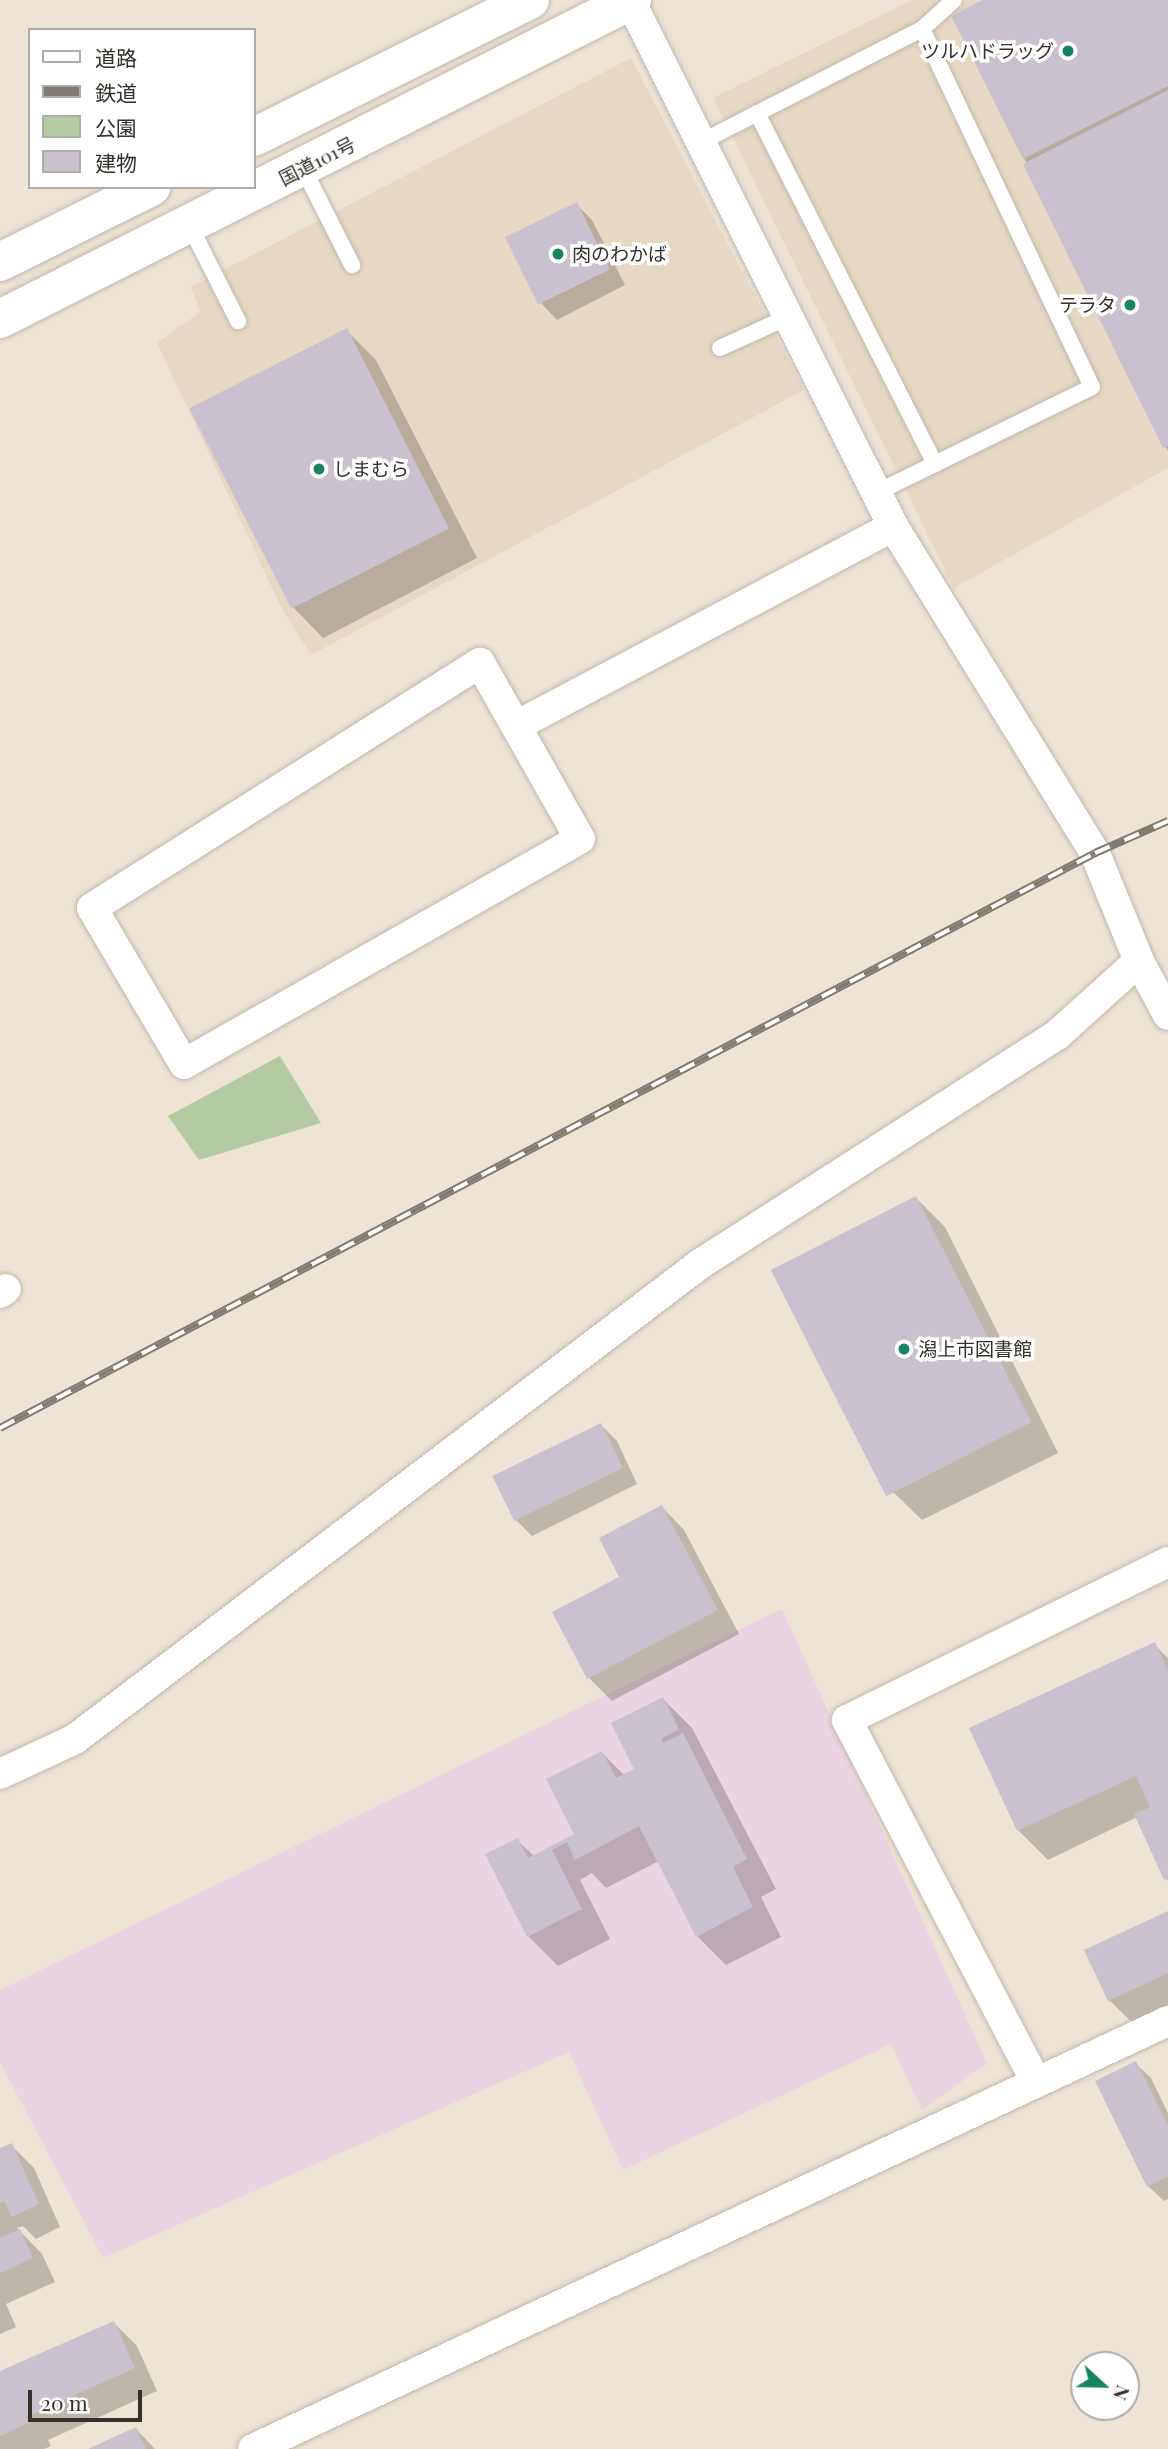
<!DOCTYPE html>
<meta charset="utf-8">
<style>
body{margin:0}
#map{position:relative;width:1168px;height:2449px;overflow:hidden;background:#eee4d5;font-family:"Playfair Display","Noto Sans JP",serif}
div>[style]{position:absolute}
.built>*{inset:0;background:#e6d8c3}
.education>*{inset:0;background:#ead4e2}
.green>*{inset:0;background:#b4cba2}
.shadow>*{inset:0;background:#0003}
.building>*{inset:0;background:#cac1cf;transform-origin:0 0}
.roads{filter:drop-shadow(0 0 2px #c0b7a9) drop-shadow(0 0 2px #c0b7a9)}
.lane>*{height:16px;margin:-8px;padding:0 8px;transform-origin:8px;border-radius:8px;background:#fff}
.street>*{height:30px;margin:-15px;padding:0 15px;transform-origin:15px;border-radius:15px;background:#fff}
.highway>*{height:38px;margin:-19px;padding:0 19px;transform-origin:19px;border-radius:19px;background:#fff}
.rail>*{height:8px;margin-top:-4px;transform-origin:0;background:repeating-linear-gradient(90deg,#fff 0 16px,#817b71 0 32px);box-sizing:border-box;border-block:2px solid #817b71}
.dots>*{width:19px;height:19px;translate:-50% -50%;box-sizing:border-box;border:4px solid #fff;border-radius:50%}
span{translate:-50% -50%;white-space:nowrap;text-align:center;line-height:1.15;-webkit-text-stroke:7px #fff;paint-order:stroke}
.poi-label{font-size:19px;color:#34302a}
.right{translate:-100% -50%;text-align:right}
.left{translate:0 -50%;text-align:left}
.street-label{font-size:19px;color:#34302a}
.legend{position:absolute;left:28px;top:28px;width:228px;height:161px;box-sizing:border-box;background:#fff;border:2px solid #aeacaa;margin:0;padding:9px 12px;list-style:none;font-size:21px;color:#34302a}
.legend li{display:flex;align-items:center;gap:14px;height:35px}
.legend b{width:35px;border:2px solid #aeacaa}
.north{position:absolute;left:1070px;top:2351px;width:70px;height:70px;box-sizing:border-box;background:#fff;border:2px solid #aeacaa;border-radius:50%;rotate:112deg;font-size:19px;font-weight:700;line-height:28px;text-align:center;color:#34302a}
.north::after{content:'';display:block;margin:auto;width:24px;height:32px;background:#188360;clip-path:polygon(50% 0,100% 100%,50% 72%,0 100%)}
.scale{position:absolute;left:28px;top:2390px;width:114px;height:32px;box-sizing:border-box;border:4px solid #34302a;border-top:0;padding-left:9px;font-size:21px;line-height:24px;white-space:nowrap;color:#34302a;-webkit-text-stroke:5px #fff;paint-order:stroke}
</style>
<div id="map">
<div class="built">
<div style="clip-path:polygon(912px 0,1168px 0,1168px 468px,954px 588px,713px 98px)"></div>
<div style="clip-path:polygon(631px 58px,804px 390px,311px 655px,282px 609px,157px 343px,200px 312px,191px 287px)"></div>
</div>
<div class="education">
<div style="clip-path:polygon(782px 1609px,987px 2063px,922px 2110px,891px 2044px,623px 2170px,569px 2052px,103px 2258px,0 2062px,0 1990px)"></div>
</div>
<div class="green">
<div style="clip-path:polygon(280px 1056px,321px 1123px,199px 1160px,168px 1116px)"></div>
</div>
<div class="shadow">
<div style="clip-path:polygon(987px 0,1168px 0,1168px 451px,1024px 158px)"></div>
<div style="clip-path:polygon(576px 204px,592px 220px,625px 285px,557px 320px,542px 304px,508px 239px)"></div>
<div style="clip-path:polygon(346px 330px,376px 360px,477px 558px,323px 638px,294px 608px)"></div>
<div style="clip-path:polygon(916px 1198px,945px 1227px,1058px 1453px,922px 1520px,892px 1491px)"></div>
<div style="clip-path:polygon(601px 1425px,617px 1441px,637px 1484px,532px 1536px,516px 1520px)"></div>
<div style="clip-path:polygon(662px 1507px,684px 1530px,739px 1634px,612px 1701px,589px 1678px,555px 1613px,622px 1578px)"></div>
<div style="clip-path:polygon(1154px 1644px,1168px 1658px,1168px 1881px,1137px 1817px,1048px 1860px,1018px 1830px)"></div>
<div style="clip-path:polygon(663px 1699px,692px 1728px,776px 1889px,761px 1897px,781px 1937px,726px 1965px,697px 1936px,659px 1861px,606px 1888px,592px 1873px,580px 1880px,610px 1939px,558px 1966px,528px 1936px,517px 1840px,534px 1856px,576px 1835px,602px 1753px,625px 1776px,637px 1770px)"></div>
<div style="clip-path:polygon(1168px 1913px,1168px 2016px,1139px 2029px,1109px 2000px)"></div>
<div style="clip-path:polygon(1135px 2063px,1151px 2078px,1168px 2113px,1168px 2199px,1164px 2201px,1148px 2186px)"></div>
<div style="clip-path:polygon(11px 2145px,34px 2168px,60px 2227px,36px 2239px,23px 2226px,17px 2228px,42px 2254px,55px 2282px,6px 2304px,16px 2327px,0 2334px,0 2150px)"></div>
<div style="clip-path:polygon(114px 2323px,137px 2346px,157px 2391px,48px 2440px,51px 2446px,44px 2449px,0 2449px,0 2373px)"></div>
<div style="clip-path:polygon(136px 2429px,155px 2449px,92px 2449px)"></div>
</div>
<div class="building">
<div style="clip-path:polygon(983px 0,1168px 0,1168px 86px,1023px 159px,951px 16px)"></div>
<div style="clip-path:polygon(1168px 90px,1168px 446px,1163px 448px,1023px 164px)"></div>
<div style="left:577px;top:202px;width:75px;height:80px;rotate:64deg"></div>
<div style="left:347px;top:328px;width:225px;height:177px;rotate:63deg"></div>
<div style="left:916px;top:1196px;width:254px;height:163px;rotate:63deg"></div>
<div style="left:601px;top:1423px;width:50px;height:121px;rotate:64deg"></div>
<div style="clip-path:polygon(662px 1505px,718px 1610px,587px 1679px,552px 1612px,619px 1577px,599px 1538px)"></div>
<div style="clip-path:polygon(1155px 1642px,1168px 1671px,1168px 1878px,1164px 1880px,1134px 1814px,1150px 1807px,1136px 1776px,1017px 1831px,969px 1728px)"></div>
<div style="clip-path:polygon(663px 1697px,679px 1729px,661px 1739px,663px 1743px,683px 1733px,747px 1859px,733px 1867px,753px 1907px,696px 1937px,639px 1826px,575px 1860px,567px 1842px,552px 1850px,582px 1909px,527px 1937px,485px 1854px,518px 1838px,528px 1858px,574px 1834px,546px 1779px,602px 1751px,616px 1778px,634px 1769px,611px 1723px)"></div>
<div style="clip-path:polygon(1168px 1911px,1168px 1973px,1108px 2001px,1084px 1950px)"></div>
<div style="clip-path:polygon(1136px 2061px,1168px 2126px,1168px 2176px,1147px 2187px,1095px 2081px)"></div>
<div style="clip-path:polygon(12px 2143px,39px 2204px,12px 2217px,4px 2201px,0 2203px,0 2148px)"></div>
<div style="clip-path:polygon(20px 2229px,33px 2258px,0 2273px,0 2238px)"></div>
<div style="clip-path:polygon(114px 2321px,135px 2368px,26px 2417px,29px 2423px,0 2436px,0 2371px)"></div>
<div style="clip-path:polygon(136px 2427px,146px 2449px,88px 2449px)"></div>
</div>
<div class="roads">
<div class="lane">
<div style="left:922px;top:29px;width:43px;rotate:-42.2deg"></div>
<div style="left:757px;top:113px;width:394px;rotate:63.1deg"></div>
<div style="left:701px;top:142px;width:248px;rotate:-27.1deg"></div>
<div style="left:922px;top:29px;width:396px;rotate:64.6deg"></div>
<div style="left:1092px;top:387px;width:241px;rotate:153.9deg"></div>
<div style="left:303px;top:168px;width:109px;rotate:63.2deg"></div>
<div style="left:189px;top:224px;width:109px;rotate:63.2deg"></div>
<div style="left:720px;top:348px;width:75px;rotate:-24.5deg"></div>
</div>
<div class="street">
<div style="left:480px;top:663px;width:202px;rotate:60.4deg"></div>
<div style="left:580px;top:839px;width:455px;rotate:150.4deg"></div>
<div style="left:184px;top:1064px;width:181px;rotate:-120.5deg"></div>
<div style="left:92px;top:908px;width:459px;rotate:-32.3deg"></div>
<div style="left:516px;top:726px;width:427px;rotate:-27.9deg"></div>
<div style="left:1139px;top:961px;width:61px;rotate:61.8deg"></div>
<div style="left:0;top:1293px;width:7px;rotate:-34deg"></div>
<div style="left:0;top:1774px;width:83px;rotate:-25deg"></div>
<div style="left:75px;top:1739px;width:785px;rotate:-37.23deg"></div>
<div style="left:700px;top:1264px;width:424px;rotate:-32.7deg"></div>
<div style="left:1057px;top:1035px;width:110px;rotate:-42.1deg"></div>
<div style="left:1139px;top:961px;width:117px;rotate:-112.2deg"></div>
<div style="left:1095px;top:853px;width:384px;rotate:-121.7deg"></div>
<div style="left:893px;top:526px;width:588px;rotate:-116.57deg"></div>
<div style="left:1035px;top:2080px;width:406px;rotate:-117.6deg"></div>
<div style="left:847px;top:1720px;width:358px;rotate:-26.2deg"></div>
<div style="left:253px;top:2449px;width:1010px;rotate:-25.07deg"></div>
</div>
<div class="highway">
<div style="left:254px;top:137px;width:308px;rotate:-26.4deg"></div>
<div style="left:0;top:262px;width:169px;rotate:-26.4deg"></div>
<div style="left:0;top:319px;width:708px;rotate:-26.78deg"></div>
</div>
</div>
<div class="rail">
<div style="left:0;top:1428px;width:1237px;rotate:-27.7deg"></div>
<div style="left:1095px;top:853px;width:80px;rotate:-23.7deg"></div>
</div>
<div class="dots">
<div style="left:1068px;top:51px;background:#188360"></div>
<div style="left:558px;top:254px;background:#188360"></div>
<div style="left:1130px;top:305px;background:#188360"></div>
<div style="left:319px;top:469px;background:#188360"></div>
<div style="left:904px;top:1349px;background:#188360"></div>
</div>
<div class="poi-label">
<span class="right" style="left:1054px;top:51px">ツルハドラッグ</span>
<span class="left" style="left:572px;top:254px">肉のわかば</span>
<span class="right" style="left:1116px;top:305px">テラタ</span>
<span class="left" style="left:333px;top:469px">しまむら</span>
<span class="left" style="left:918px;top:1349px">潟上市図書館</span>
</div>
<div class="street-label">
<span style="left:317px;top:161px;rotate:-27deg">国道101号</span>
</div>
<ul class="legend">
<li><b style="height:9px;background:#fff"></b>道路</li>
<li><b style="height:9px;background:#817b71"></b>鉄道</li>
<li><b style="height:19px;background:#b4cba2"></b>公園</li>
<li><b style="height:19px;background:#cac1cf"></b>建物</li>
</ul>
<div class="north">N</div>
<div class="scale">20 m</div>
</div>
